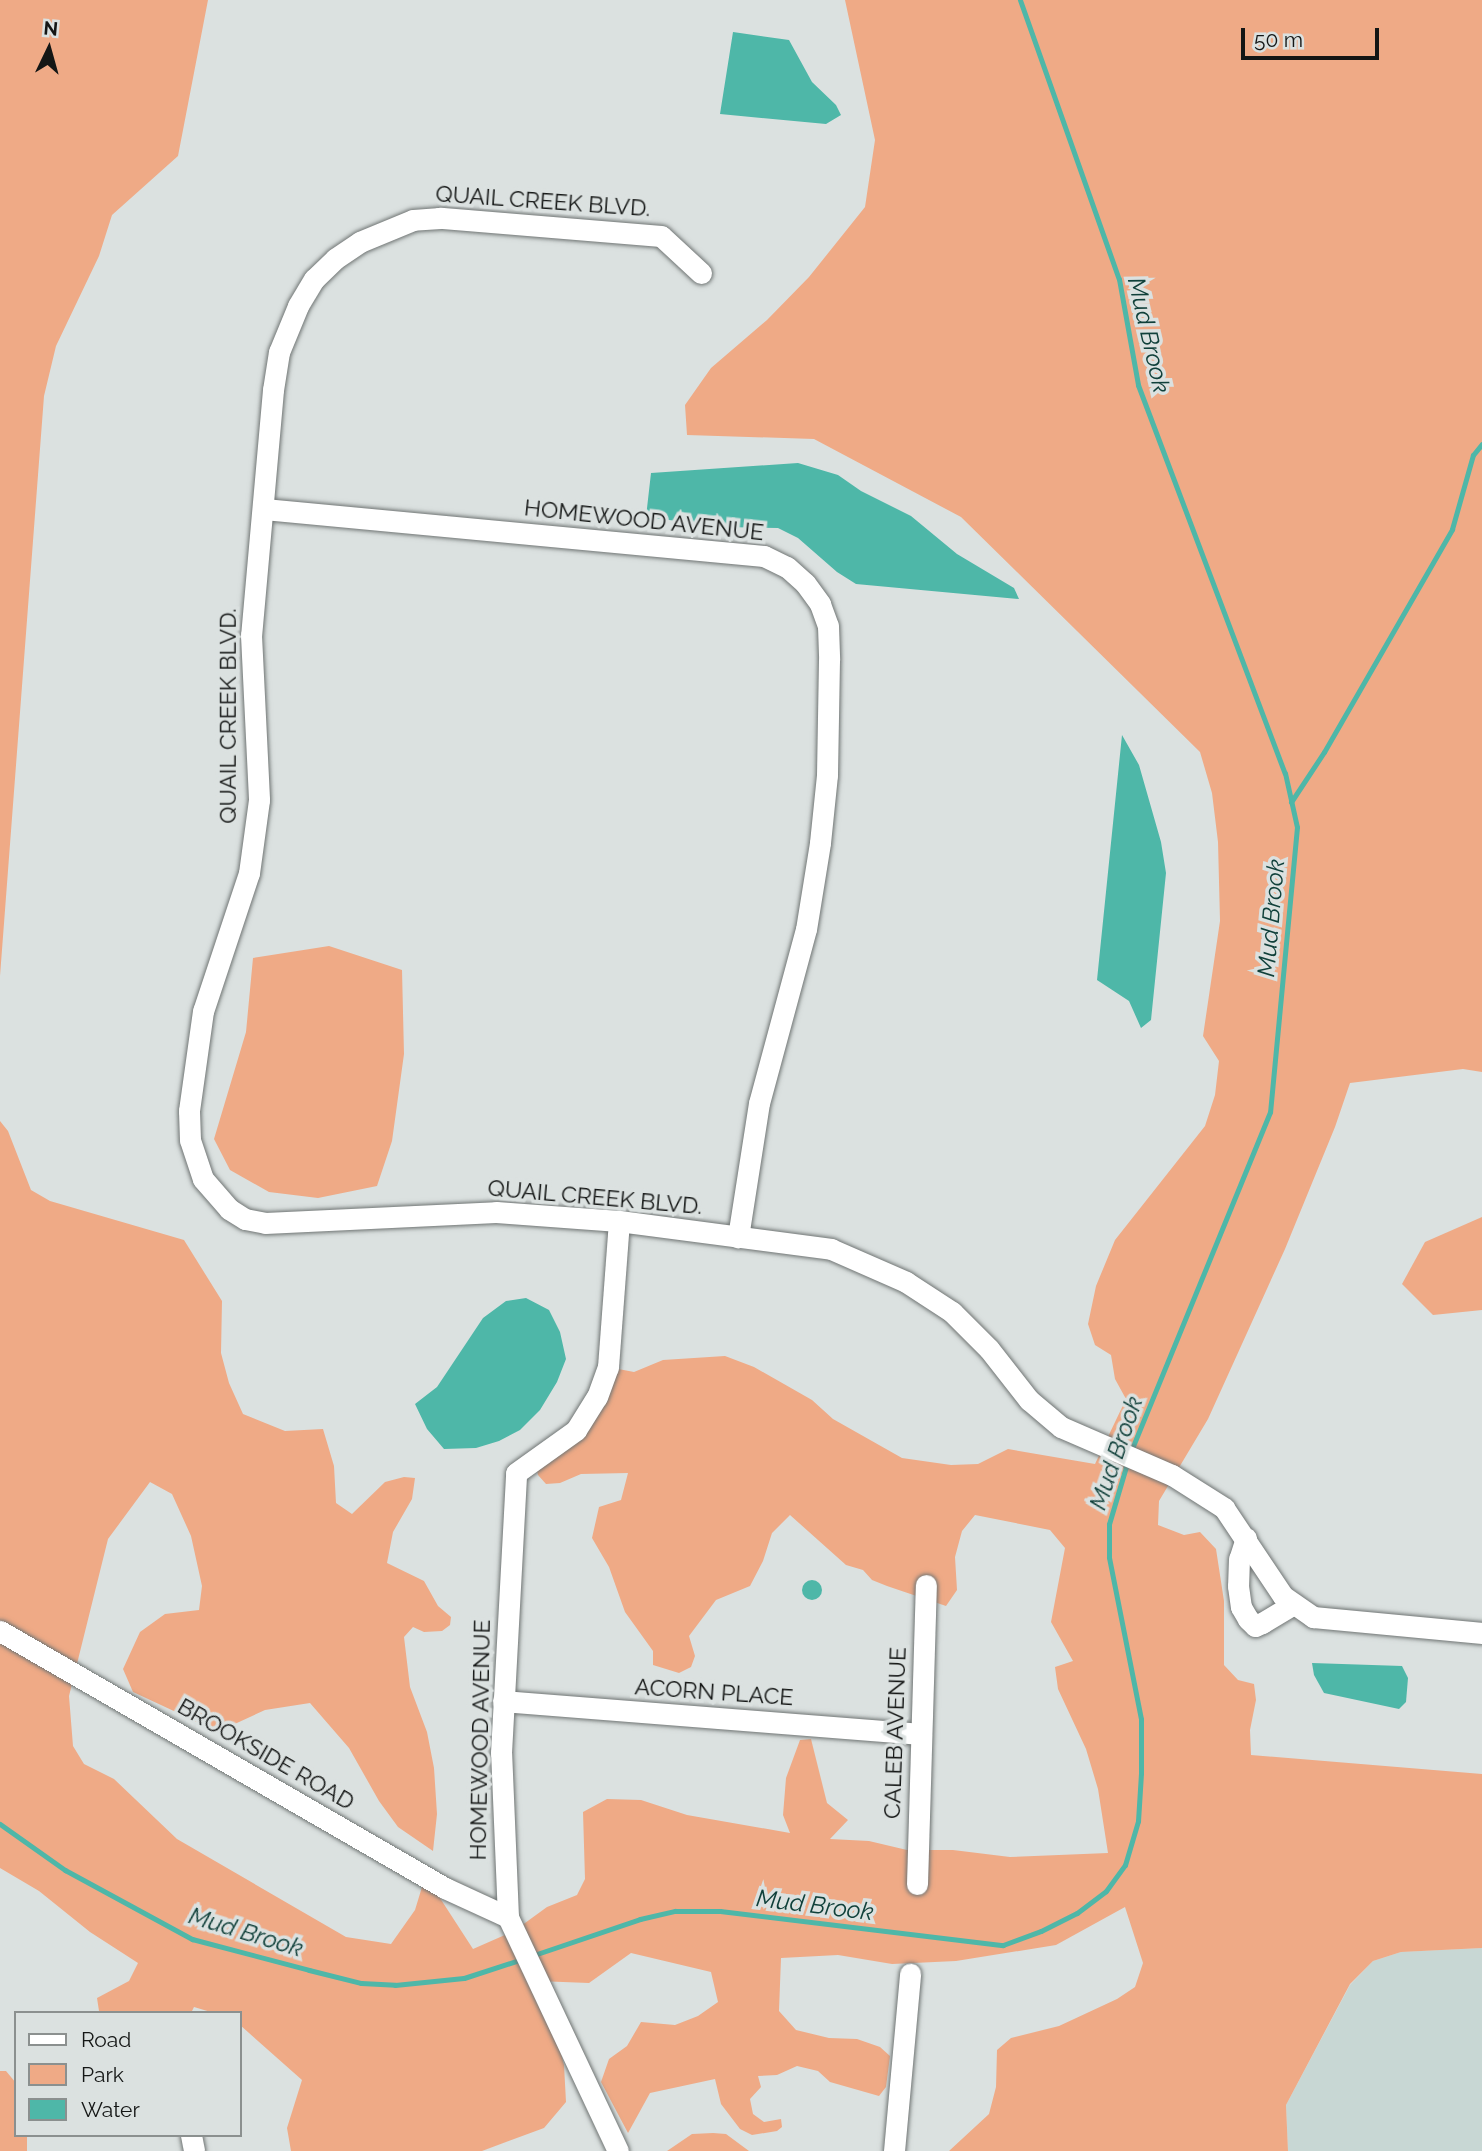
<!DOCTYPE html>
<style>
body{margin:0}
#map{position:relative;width:1482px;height:2151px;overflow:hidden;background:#dbe1e0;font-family:Raleway,sans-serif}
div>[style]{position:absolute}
.built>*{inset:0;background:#c8d7d4}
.green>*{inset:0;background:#efaa86}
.water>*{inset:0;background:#4eb7a8}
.round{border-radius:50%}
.stream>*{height:5px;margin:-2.5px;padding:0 2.5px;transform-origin:2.5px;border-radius:2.5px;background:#4eb7a8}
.roads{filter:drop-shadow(0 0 2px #707574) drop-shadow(0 0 2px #707574)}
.minor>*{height:21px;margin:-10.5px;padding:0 10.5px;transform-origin:10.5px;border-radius:10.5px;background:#fff}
span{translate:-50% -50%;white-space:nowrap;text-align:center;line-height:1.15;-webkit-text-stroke:7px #dbe1e0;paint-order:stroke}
.street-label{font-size:23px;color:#141615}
.water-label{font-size:24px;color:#10403a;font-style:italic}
.legend{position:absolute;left:14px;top:2011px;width:228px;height:126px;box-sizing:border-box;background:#dbe1e0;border:2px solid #8b908f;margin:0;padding:9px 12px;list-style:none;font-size:21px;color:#141615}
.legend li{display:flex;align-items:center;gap:14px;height:35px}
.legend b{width:35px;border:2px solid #8b908f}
.north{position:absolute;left:14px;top:14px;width:70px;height:70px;-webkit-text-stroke:5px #dbe1e0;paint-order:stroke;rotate:5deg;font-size:19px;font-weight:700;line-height:28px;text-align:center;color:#141615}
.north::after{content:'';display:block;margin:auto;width:24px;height:32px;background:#141615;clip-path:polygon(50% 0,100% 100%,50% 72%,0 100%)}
.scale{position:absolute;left:1241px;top:28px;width:138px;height:32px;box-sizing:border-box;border:4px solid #141615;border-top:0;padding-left:9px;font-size:21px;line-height:24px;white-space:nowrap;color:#141615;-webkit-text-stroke:5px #dbe1e0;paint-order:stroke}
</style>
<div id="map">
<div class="built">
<div style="clip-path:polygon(1482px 1948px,1482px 2151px,1288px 2151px,1286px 2105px,1350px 1985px,1373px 1961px,1401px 1952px)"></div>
</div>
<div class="green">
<div style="clip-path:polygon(0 0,208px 0,178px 156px,112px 215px,99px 256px,56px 346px,44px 396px,0 976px)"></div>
<div style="clip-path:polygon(845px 0,1482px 0,1482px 1072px,1463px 1069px,1350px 1083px,1335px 1127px,1285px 1249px,1208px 1419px,1159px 1501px,1158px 1525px,1184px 1535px,1200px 1532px,1216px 1549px,1224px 1601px,1224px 1665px,1238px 1680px,1254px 1684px,1256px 1700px,1250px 1730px,1251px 1755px,1482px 1774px,1482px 1948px,1401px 1952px,1373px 1961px,1350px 1984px,1286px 2105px,1288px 2151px,949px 2151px,989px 2114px,996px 2087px,997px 2050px,1011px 2038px,1059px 2026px,1117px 1999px,1135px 1987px,1143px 1963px,1125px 1907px,1056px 1945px,956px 1961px,892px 1964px,838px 1955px,781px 1958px,779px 2011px,796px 2030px,829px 2038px,857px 2039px,880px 2047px,890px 2056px,886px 2087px,879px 2096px,830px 2082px,818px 2071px,797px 2066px,777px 2075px,758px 2076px,761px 2087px,750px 2099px,753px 2114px,764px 2122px,781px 2119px,782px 2127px,777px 2131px,752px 2135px,740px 2129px,721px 2104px,715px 2079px,650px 2093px,628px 2133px,601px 2082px,609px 2059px,627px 2046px,641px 2022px,675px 2025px,698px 2016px,718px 2002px,711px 1972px,631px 1953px,589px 1983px,537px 1981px,555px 2028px,564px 2065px,566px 2102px,544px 2128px,482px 2151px,291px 2151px,287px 2128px,302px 2080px,240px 2025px,240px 2013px,214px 2013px,194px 2007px,191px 2013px,99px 2011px,97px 1998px,129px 1981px,138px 1963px,90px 1932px,39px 1891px,0 1868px,0 1121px,8px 1131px,31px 1190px,50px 1201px,184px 1240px,222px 1301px,221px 1353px,229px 1383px,243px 1414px,285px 1431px,323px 1429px,334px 1466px,336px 1503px,352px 1514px,385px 1482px,404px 1477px,415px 1478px,412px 1499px,393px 1532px,387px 1563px,424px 1581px,438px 1606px,451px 1617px,450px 1625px,442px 1631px,424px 1632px,413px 1627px,404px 1637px,410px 1687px,427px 1732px,434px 1768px,437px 1814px,433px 1851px,398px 1827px,379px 1801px,349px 1748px,310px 1703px,265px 1710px,215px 1733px,191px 1719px,133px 1692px,123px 1669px,140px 1632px,165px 1614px,199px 1610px,202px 1586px,191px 1536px,172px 1494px,150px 1482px,108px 1539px,69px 1696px,73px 1746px,84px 1764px,114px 1779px,177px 1839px,346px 1937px,391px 1944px,415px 1910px,422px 1887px,438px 1895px,473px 1949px,514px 1931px,547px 1907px,577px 1895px,585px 1879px,583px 1812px,607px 1799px,641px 1800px,687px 1815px,790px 1833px,783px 1815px,786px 1778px,800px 1740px,811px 1739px,827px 1803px,848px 1820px,830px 1839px,869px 1841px,907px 1850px,953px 1850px,1010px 1857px,1108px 1853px,1098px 1789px,1086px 1749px,1058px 1689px,1055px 1667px,1073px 1661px,1051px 1622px,1065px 1548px,1050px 1530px,975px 1515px,962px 1531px,955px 1557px,957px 1590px,946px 1606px,887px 1586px,872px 1580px,863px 1570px,846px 1565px,790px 1515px,772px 1533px,763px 1561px,750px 1586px,716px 1600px,689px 1636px,695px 1656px,691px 1667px,679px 1673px,653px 1665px,653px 1651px,625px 1612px,609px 1567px,592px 1538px,599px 1507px,621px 1500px,628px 1473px,581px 1474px,560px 1483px,546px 1484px,538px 1475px,535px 1459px,576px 1429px,608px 1367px,634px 1372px,663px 1360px,725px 1356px,754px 1367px,812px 1400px,833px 1419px,902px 1458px,951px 1465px,978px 1464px,1008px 1449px,1095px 1464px,1126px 1399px,1115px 1379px,1111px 1355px,1095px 1345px,1088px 1324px,1096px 1286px,1115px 1240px,1205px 1126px,1215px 1095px,1219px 1061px,1203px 1036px,1220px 921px,1218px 842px,1212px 793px,1200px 752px,961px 517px,814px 439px,687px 435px,685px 405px,711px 368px,767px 320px,809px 277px,865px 207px,875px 140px)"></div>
<div style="clip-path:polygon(329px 946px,402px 970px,404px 1054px,392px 1141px,377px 1186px,318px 1198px,269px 1192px,230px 1170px,214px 1139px,246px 1032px,253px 958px)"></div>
<div style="clip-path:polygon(1482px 1217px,1482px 1310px,1433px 1315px,1402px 1284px,1425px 1242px)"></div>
<div style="clip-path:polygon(0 2071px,6px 2071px,16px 2083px,16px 2135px,27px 2135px,27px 2151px,0 2151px)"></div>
<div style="clip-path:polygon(713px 2133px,726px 2134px,749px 2151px,667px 2151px,692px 2134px)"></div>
</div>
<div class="water">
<div style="clip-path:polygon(733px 32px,789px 40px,812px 82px,836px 105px,841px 115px,826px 124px,720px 114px)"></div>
<div style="clip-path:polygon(798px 463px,838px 475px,861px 491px,911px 516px,957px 554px,1014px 588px,1019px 599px,856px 584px,837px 572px,798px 538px,778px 528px,723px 527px,646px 517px,651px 473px)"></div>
<div style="clip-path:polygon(1122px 735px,1139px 765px,1161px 842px,1166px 873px,1151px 1020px,1141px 1028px,1129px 1001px,1097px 980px)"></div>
<div style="clip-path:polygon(526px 1298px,549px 1310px,560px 1332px,566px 1359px,557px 1382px,540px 1410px,520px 1430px,499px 1441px,476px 1448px,444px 1449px,427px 1429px,415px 1404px,437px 1387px,483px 1318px,506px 1301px)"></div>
<div class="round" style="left:802px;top:1580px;width:20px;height:20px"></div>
<div style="clip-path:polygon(1312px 1663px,1402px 1666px,1408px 1678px,1406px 1702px,1399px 1709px,1324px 1693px,1314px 1675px)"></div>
</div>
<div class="stream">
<div style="left:1020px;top:0;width:296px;rotate:70.5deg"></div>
<div style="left:1119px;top:279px;width:108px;rotate:79.8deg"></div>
<div style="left:1138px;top:385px;width:415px;rotate:69.3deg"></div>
<div style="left:1285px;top:773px;width:55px;rotate:77.5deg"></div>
<div style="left:1297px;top:827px;width:286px;rotate:95.4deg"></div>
<div style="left:1270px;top:1112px;width:366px;rotate:112.3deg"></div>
<div style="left:1291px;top:802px;width:60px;rotate:-56.6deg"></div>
<div style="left:1324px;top:752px;width:257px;rotate:-60.1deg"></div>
<div style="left:1452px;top:529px;width:77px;rotate:-74.2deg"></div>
<div style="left:1473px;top:455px;width:14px;rotate:-51deg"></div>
<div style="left:0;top:1824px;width:80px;rotate:35.3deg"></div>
<div style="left:65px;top:1870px;width:145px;rotate:28.5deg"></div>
<div style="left:192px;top:1939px;width:121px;rotate:14.8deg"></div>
<div style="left:309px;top:1970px;width:54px;rotate:14deg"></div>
<div style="left:361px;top:1983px;width:34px;rotate:3deg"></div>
<div style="left:395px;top:1985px;width:69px;rotate:-5.8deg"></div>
<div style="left:464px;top:1978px;width:61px;rotate:-18.1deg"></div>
<div style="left:531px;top:1956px;width:115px;rotate:-18.7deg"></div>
<div style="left:640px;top:1919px;width:36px;rotate:-13deg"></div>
<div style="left:675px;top:1911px;width:45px"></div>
<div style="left:720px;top:1911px;width:285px;rotate:6.9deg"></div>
<div style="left:1003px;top:1945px;width:40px;rotate:-20.2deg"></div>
<div style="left:1041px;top:1931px;width:40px;rotate:-26.6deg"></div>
<div style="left:1077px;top:1913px;width:36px;rotate:-37deg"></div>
<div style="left:1106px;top:1891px;width:32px;rotate:-54deg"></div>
<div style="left:1125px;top:1865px;width:46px;rotate:-73.5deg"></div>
<div style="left:1138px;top:1821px;width:48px;rotate:-86.4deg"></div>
<div style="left:1141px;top:1773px;width:54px;rotate:-90deg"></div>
<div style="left:1141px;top:1719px;width:165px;rotate:-101.2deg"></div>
<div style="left:1109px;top:1557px;width:33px;rotate:-90deg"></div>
<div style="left:1109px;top:1524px;width:67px;rotate:-73.5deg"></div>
</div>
<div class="roads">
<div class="minor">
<div style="left:701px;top:273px;width:54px;rotate:-137.2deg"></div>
<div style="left:661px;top:236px;width:222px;rotate:-175.3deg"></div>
<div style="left:440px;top:218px;width:27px;rotate:176deg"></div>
<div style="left:413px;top:220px;width:57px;rotate:157.5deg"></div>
<div style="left:360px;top:242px;width:30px;rotate:146deg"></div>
<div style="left:335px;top:259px;width:29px;rotate:136deg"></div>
<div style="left:314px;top:279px;width:31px;rotate:121deg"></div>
<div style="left:298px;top:306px;width:50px;rotate:112.4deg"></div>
<div style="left:279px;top:352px;width:38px;rotate:99deg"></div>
<div style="left:273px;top:390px;width:246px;rotate:95.1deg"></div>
<div style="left:251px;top:635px;width:165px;rotate:87.2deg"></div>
<div style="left:259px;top:800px;width:74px;rotate:97.8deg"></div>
<div style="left:249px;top:873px;width:145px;rotate:108.4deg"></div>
<div style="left:203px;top:1011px;width:101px;rotate:98deg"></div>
<div style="left:189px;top:1111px;width:29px;rotate:88deg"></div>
<div style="left:190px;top:1140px;width:41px;rotate:71.6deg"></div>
<div style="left:203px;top:1179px;width:40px;rotate:49deg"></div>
<div style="left:229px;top:1209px;width:19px;rotate:32deg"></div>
<div style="left:245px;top:1219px;width:20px;rotate:11deg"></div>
<div style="left:265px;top:1223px;width:231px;rotate:-2.7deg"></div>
<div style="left:496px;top:1212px;width:123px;rotate:4.2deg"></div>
<div style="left:619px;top:1221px;width:214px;rotate:7.5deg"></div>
<div style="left:831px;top:1249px;width:82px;rotate:23.7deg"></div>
<div style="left:906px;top:1282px;width:55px;rotate:33.1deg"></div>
<div style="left:952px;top:1312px;width:52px;rotate:45deg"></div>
<div style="left:989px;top:1349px;width:65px;rotate:51.9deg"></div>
<div style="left:1029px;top:1400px;width:42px;rotate:40.2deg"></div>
<div style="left:1061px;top:1427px;width:121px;rotate:23.4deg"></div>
<div style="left:1172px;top:1475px;width:62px;rotate:32.4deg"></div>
<div style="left:1224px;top:1508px;width:106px;rotate:56.2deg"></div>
<div style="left:1283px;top:1596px;width:37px;rotate:35deg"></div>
<div style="left:1313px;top:1617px;width:170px;rotate:5.4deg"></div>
<div style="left:264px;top:509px;width:502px;rotate:5.37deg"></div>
<div style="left:764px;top:556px;width:25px;rotate:26deg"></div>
<div style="left:787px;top:567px;width:24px;rotate:42deg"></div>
<div style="left:805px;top:583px;width:26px;rotate:54deg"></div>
<div style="left:820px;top:604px;width:23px;rotate:70deg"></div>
<div style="left:828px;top:626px;width:34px;rotate:88deg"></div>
<div style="left:829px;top:660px;width:115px;rotate:91deg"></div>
<div style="left:827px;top:775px;width:68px;rotate:95.9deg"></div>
<div style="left:820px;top:843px;width:87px;rotate:99.2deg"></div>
<div style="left:806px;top:929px;width:180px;rotate:105.1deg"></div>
<div style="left:759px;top:1103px;width:136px;rotate:98.9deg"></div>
<div style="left:1246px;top:1538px;width:22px;rotate:108deg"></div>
<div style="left:1239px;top:1559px;width:27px;rotate:92deg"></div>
<div style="left:1238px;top:1586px;width:21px;rotate:82deg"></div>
<div style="left:1241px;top:1607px;width:14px;rotate:60deg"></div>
<div style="left:1248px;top:1619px;width:10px;rotate:45deg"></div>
<div style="left:1255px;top:1626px;width:8px;rotate:-23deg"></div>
<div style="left:1262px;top:1623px;width:37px;rotate:-31deg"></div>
<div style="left:0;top:1631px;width:514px;rotate:30.01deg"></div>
<div style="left:445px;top:1888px;width:69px;rotate:24.7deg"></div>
<div style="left:503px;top:1701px;width:419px;rotate:4.5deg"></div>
<div style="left:917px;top:1884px;width:299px;rotate:-88.3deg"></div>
<div style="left:191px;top:2135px;width:16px;rotate:79deg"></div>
<div style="left:618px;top:2151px;width:259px;rotate:-115.2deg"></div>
<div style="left:508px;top:1917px;width:164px;rotate:-92.4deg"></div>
<div style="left:501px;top:1753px;width:280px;rotate:-86.9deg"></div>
<div style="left:516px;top:1473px;width:74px;rotate:-35.6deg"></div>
<div style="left:576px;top:1430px;width:39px;rotate:-58deg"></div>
<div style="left:597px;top:1397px;width:32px;rotate:-70deg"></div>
<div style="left:608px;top:1367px;width:146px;rotate:-85.7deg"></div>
<div style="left:894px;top:2151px;width:178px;rotate:-84.8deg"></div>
</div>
</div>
<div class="street-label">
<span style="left:543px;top:201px;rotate:4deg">QUAIL CREEK BLVD.</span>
<span style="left:644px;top:520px;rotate:6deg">HOMEWOOD AVENUE</span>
<span style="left:228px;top:716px;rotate:-90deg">QUAIL CREEK BLVD.</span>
<span style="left:595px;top:1197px;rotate:5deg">QUAIL CREEK BLVD.</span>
<span style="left:714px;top:1692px;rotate:4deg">ACORN PLACE</span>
<span style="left:895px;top:1733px;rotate:-88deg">CALEB AVENUE</span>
<span style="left:480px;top:1740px;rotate:-89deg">HOMEWOOD AVENUE</span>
<span style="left:266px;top:1754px;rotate:30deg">BROOKSIDE ROAD</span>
</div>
<div class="water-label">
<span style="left:1149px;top:335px;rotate:77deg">Mud Brook</span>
<span style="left:1271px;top:918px;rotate:-85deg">Mud Brook</span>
<span style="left:1116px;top:1453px;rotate:-71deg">Mud Brook</span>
<span style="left:815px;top:1905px;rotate:7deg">Mud Brook</span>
<span style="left:246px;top:1932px;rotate:17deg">Mud Brook</span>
</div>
<ul class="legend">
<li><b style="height:9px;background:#fff"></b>Road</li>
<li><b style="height:19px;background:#efaa86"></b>Park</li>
<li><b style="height:19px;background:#4eb7a8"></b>Water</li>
</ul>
<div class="north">N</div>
<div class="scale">50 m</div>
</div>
